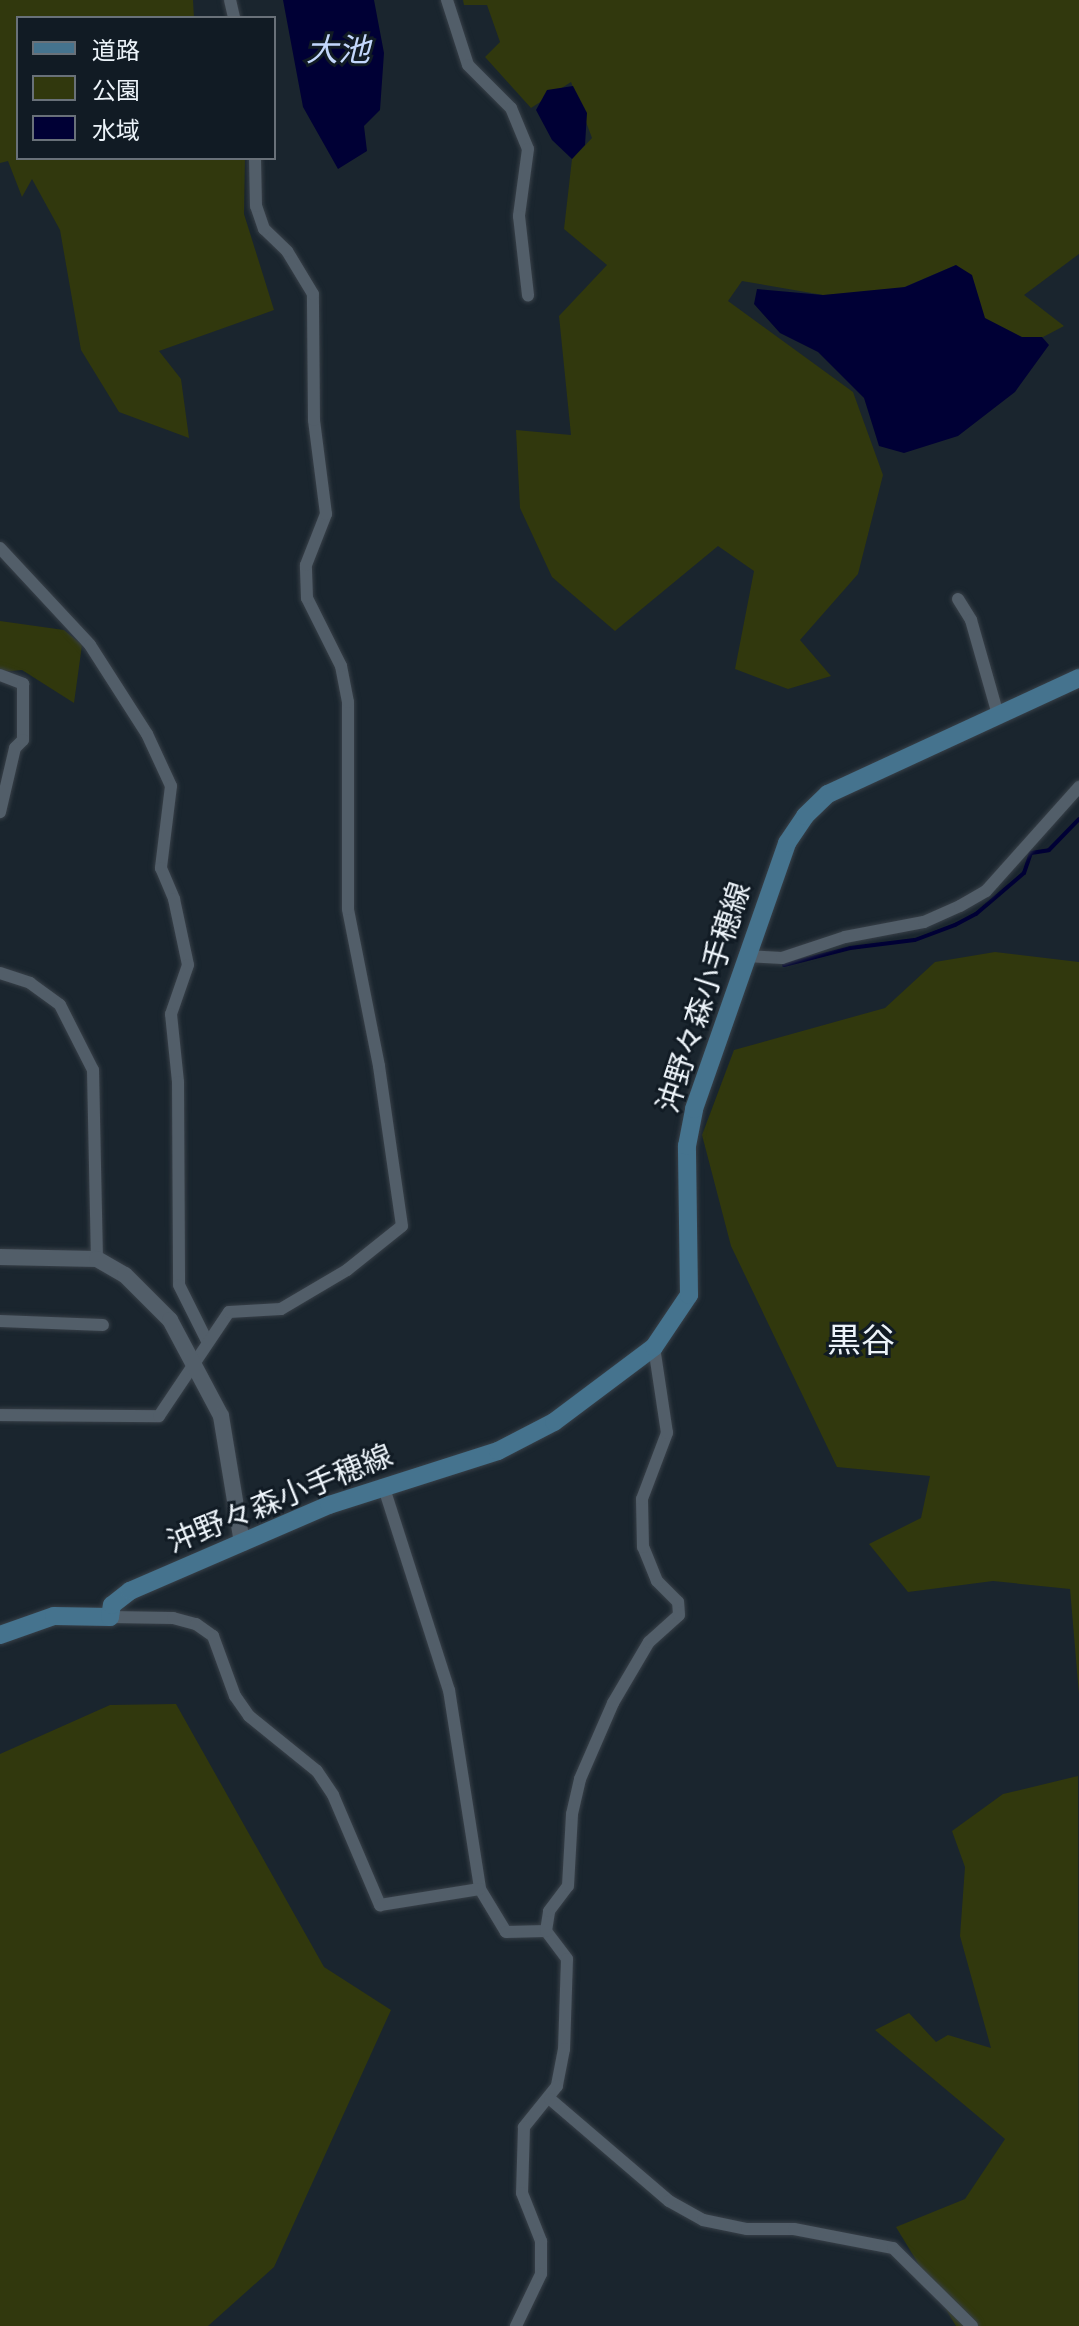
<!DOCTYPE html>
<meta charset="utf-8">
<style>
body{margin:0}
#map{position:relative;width:1079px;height:2326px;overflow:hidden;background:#1a252e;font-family:Signika,"Noto Sans JP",sans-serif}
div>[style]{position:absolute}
.green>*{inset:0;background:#31380d}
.water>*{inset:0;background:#000035}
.stream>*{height:4px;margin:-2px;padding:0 2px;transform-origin:2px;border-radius:2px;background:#000035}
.roads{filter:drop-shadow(0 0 2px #384048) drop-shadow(0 0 2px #384048)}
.minor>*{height:12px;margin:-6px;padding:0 6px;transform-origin:6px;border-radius:6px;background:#525e69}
.tertiary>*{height:16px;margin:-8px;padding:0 8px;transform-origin:8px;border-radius:8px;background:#525e69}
.secondary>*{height:18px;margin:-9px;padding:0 9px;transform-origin:9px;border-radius:9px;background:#45738e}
span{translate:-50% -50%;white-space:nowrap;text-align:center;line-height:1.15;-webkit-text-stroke:6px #111b24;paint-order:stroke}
.street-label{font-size:30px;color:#ecf3f9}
.water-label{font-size:32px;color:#c3d7fb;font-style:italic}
.quarter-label{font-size:34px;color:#ecf3f9}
.legend{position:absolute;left:16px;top:16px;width:260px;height:144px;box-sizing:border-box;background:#111b24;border:2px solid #697179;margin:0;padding:10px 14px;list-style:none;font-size:24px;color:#ecf3f9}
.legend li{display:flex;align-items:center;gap:16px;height:40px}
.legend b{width:40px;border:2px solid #697179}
</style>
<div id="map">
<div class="green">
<div style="clip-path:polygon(0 0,193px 0,194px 18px,18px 18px,18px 158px,245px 158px,244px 214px,274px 310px,159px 351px,181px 379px,189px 438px,119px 412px,81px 350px,60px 230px,32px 179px,22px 197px,8px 161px,0 163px)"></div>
<div style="clip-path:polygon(463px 0,1079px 0,1079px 254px,1024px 295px,1064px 326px,1024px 347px,972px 309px,956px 265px,888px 294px,823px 295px,742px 281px,728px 301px,853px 392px,883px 475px,858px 574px,800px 640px,831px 676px,788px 689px,735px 669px,754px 571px,718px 546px,615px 631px,552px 577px,520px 508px,516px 430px,571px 435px,559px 316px,607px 265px,564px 229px,572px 159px,592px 138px,571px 82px,531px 108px,485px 57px,500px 42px,487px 5px,464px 5px)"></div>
<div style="clip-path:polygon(0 621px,64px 630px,82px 645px,74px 703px,22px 670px,0 672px)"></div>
<div style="clip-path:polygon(995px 952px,1079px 962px,1079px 1694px,1070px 1589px,993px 1581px,908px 1592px,869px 1544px,921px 1518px,930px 1476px,837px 1467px,731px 1246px,702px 1135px,734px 1050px,885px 1008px,935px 962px)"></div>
<div style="clip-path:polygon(176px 1704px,324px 1967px,391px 2010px,274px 2267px,208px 2326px,0 2326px,0 1754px,110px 1705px)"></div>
<div style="clip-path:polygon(1078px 1776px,1079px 2326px,956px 2326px,896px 2227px,965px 2199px,1005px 2139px,875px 2030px,909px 2013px,936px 2042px,948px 2035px,991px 2048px,960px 1936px,965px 1867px,952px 1831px,1003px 1794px)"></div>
</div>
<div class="water">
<div style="clip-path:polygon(283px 0,374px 0,384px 53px,380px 110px,364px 126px,367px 151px,338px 169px,303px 107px)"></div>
<div style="clip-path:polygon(573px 86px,587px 113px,585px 145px,572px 159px,552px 140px,536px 110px,547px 90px)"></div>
<div style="clip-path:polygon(956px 265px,972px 275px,985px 318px,1022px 337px,1042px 337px,1049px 345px,1015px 392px,958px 436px,904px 453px,879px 446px,864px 398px,818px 352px,780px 333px,754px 304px,757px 289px,823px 295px,905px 287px)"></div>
</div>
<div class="stream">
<div style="left:784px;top:965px;width:68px;rotate:-14.4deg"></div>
<div style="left:850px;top:948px;width:65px;rotate:-7deg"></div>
<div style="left:915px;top:940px;width:43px;rotate:-20.6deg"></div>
<div style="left:955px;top:925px;width:24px;rotate:-28deg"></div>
<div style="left:976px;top:914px;width:63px;rotate:-40.5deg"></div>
<div style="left:1024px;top:873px;width:21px;rotate:-71deg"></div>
<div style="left:1031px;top:853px;width:18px;rotate:-9deg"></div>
<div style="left:1049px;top:850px;width:43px;rotate:-45.9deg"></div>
</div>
<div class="roads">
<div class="minor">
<div style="left:230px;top:0;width:18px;rotate:77deg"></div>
<div style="left:447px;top:0;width:68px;rotate:72.1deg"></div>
<div style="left:468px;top:65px;width:61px;rotate:45deg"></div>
<div style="left:511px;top:108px;width:44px;rotate:67.5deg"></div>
<div style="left:528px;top:149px;width:68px;rotate:97.7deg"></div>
<div style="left:519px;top:216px;width:80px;rotate:83.5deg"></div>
<div style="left:0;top:548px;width:132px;rotate:47.1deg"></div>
<div style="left:90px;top:645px;width:106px;rotate:57.4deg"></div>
<div style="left:147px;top:734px;width:57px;rotate:65.2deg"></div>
<div style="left:171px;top:786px;width:83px;rotate:97deg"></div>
<div style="left:161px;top:868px;width:34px;rotate:67deg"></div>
<div style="left:174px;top:899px;width:67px;rotate:78deg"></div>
<div style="left:188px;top:965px;width:52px;rotate:109.1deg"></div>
<div style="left:171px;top:1014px;width:68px;rotate:84.1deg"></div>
<div style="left:178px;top:1082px;width:203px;rotate:89.7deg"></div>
<div style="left:179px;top:1285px;width:63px;rotate:63.4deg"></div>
<div style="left:958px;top:599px;width:25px;rotate:58deg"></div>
<div style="left:971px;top:620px;width:99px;rotate:74.1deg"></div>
<div style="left:0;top:675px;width:25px;rotate:21deg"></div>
<div style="left:23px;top:684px;width:56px;rotate:90deg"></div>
<div style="left:23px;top:740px;width:11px;rotate:135deg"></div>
<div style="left:15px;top:748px;width:66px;rotate:103.2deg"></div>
<div style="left:746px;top:956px;width:36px;rotate:3deg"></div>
<div style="left:782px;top:958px;width:66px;rotate:-18.4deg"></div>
<div style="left:845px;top:937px;width:80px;rotate:-10.8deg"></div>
<div style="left:924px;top:922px;width:39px;rotate:-24deg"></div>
<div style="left:960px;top:906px;width:30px;rotate:-30deg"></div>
<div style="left:986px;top:891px;width:140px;rotate:-48.2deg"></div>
<div style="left:0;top:973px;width:32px;rotate:18deg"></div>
<div style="left:30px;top:983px;width:37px;rotate:36deg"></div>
<div style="left:60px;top:1005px;width:73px;rotate:63.1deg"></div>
<div style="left:93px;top:1070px;width:189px;rotate:88.8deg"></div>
<div style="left:0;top:1321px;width:103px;rotate:2.2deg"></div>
<div style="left:0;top:1415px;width:159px;rotate:0.4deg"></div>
<div style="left:159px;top:1416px;width:125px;rotate:-56.1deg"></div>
<div style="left:229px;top:1312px;width:52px;rotate:-3.3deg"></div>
<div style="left:281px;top:1309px;width:77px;rotate:-30.6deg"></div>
<div style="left:347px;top:1270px;width:70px;rotate:-38.7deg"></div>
<div style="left:402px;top:1226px;width:162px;rotate:-98.2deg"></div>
<div style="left:379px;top:1066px;width:160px;rotate:-101.2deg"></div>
<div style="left:348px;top:909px;width:207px;rotate:-90deg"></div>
<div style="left:348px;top:702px;width:37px;rotate:-101deg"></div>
<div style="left:341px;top:666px;width:76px;rotate:-116.6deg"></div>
<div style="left:307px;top:598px;width:33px;rotate:-92deg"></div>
<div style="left:306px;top:565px;width:55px;rotate:-68.6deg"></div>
<div style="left:326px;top:514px;width:95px;rotate:-97.3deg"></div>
<div style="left:314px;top:420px;width:126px;rotate:-90.5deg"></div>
<div style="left:313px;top:294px;width:50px;rotate:-121.2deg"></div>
<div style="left:287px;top:251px;width:32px;rotate:-136deg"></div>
<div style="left:264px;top:229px;width:24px;rotate:-109deg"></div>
<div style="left:256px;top:206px;width:48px;rotate:-91.2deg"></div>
<div style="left:383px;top:1485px;width:215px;rotate:72.2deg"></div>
<div style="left:449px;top:1690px;width:201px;rotate:81.1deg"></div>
<div style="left:480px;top:1889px;width:50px;rotate:58.8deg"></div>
<div style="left:506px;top:1932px;width:40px;rotate:-1.4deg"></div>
<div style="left:546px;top:1931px;width:35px;rotate:53deg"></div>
<div style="left:567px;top:1959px;width:90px;rotate:91.9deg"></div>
<div style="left:564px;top:2049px;width:38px;rotate:101deg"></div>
<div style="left:557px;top:2086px;width:53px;rotate:128.8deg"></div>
<div style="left:524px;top:2127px;width:66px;rotate:91.7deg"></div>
<div style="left:522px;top:2193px;width:52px;rotate:68.4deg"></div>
<div style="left:541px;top:2241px;width:33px;rotate:90deg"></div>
<div style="left:541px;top:2274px;width:58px;rotate:115.7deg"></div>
<div style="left:110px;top:1617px;width:63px;rotate:0.9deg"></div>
<div style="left:173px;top:1618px;width:24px;rotate:15deg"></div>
<div style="left:196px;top:1624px;width:21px;rotate:35deg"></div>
<div style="left:213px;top:1636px;width:64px;rotate:69.9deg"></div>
<div style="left:235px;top:1696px;width:24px;rotate:55deg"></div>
<div style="left:249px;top:1716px;width:87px;rotate:39deg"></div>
<div style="left:317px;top:1771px;width:29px;rotate:56deg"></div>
<div style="left:333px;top:1795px;width:120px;rotate:66.9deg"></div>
<div style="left:380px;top:1905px;width:101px;rotate:-9.1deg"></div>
<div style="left:546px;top:1931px;width:20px;rotate:-81deg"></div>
<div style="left:549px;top:1911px;width:31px;rotate:-53deg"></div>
<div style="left:568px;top:1886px;width:72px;rotate:-86.8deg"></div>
<div style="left:572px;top:1814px;width:36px;rotate:-77deg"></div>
<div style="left:580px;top:1779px;width:83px;rotate:-66.5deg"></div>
<div style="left:613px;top:1703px;width:71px;rotate:-59.5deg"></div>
<div style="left:649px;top:1642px;width:40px;rotate:-42deg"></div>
<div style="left:679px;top:1615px;width:13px;rotate:-94deg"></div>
<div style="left:678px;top:1602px;width:30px;rotate:-135deg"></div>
<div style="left:657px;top:1581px;width:37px;rotate:-112deg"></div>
<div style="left:643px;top:1547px;width:48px;rotate:-91.2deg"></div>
<div style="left:642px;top:1499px;width:71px;rotate:-69.3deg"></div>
<div style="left:667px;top:1433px;width:87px;rotate:-98.6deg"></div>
<div style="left:550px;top:2099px;width:157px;rotate:40.6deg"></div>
<div style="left:669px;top:2201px;width:39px;rotate:29deg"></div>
<div style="left:703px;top:2220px;width:45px;rotate:11.6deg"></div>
<div style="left:747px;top:2229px;width:47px"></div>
<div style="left:794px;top:2229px;width:101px;rotate:10.9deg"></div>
<div style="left:893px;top:2248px;width:111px;rotate:44.6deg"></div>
</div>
<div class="tertiary">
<div style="left:0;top:1257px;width:97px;rotate:1.2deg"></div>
<div style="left:97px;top:1259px;width:32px;rotate:30deg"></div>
<div style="left:125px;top:1275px;width:64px;rotate:45deg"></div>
<div style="left:170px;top:1320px;width:109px;rotate:62deg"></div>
<div style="left:221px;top:1416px;width:129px;rotate:80.6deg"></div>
</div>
<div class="secondary">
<div style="left:0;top:1635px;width:57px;rotate:-19.4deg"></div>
<div style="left:54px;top:1616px;width:56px;rotate:1deg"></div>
<div style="left:110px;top:1617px;width:12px;rotate:-81deg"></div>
<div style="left:112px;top:1605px;width:23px;rotate:-38deg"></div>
<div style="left:130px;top:1591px;width:217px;rotate:-23.4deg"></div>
<div style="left:329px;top:1505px;width:177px;rotate:-17.7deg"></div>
<div style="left:498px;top:1451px;width:63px;rotate:-27.4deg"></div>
<div style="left:554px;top:1422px;width:125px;rotate:-36.9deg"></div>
<div style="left:654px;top:1347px;width:63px;rotate:-56.1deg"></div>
<div style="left:689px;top:1295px;width:149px;rotate:-90.8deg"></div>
<div style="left:687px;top:1146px;width:38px;rotate:-79deg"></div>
<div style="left:694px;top:1109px;width:282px;rotate:-70.7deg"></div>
<div style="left:787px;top:843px;width:32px;rotate:-56deg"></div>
<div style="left:805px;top:816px;width:32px;rotate:-44deg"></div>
<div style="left:828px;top:794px;width:277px;rotate:-24.8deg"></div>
</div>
</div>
<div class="street-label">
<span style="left:705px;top:998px;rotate:-72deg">沖野々森小手穂線</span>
<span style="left:280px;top:1500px;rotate:-22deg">沖野々森小手穂線</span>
</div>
<div class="water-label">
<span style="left:338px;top:51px">大池</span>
</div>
<div class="quarter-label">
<span style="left:861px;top:1342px">黒谷</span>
</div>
<ul class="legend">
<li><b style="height:10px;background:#45738e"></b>道路</li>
<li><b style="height:22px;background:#31380d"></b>公園</li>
<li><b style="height:22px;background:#000035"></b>水域</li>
</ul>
</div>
